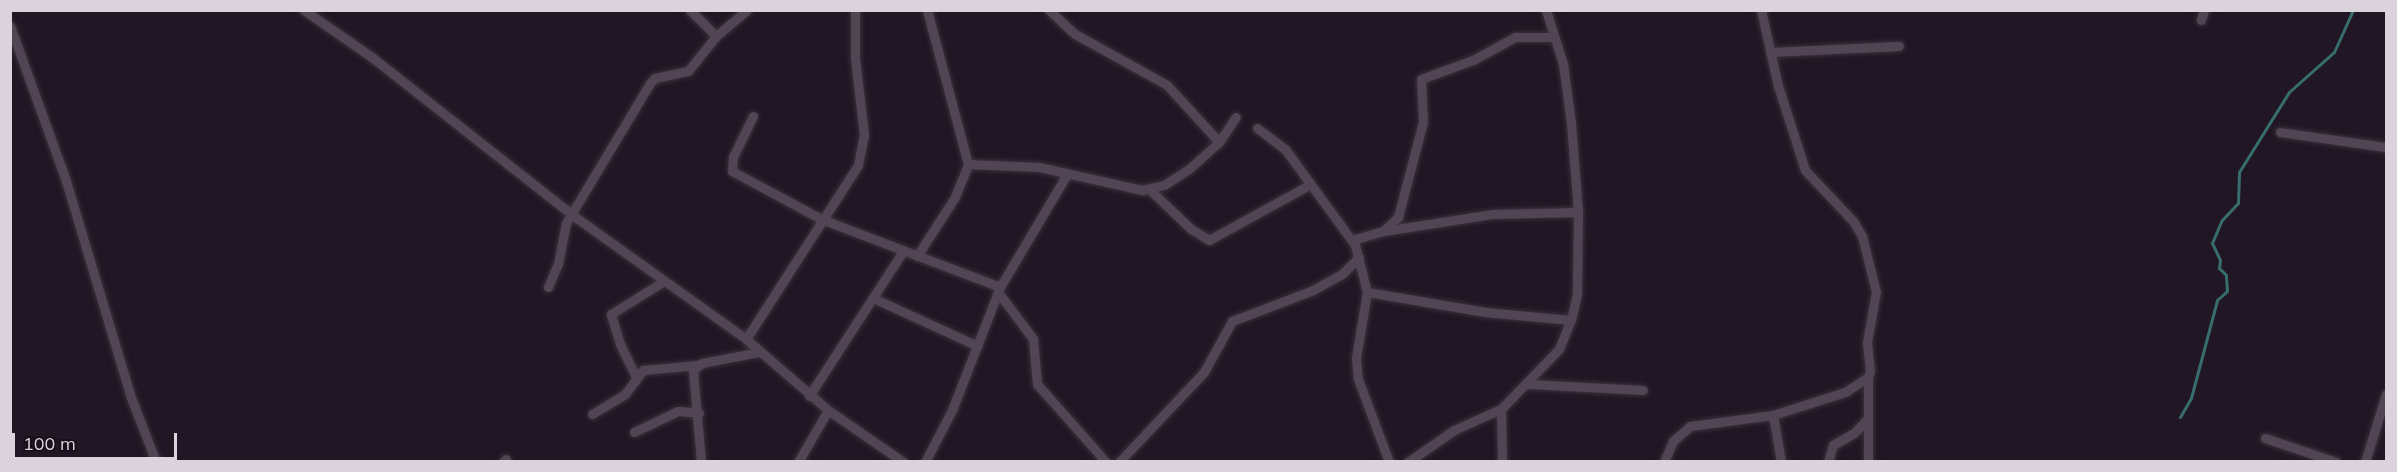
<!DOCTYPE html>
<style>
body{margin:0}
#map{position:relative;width:2397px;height:472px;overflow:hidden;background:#211724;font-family:Mulish,sans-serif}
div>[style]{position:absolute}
.stream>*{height:3px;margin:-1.5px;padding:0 1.5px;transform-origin:1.5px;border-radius:1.5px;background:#376d6c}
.roads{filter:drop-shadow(0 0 2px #38313b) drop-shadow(0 0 2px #38313b)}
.street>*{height:9px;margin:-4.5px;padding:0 4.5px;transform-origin:4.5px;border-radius:4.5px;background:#514554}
span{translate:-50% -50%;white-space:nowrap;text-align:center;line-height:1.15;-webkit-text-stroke:5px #180e1a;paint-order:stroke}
.frame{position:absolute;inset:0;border:12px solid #dad3dc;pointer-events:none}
.scale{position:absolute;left:12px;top:433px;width:165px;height:27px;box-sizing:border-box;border:3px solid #dad3dc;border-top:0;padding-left:8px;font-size:18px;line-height:21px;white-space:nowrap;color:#dad3dc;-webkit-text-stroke:4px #180e1a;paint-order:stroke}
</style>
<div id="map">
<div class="stream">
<div style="left:2180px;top:417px;width:22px;rotate:-60deg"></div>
<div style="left:2191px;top:398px;width:101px;rotate:-75.1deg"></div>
<div style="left:2217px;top:300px;width:13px;rotate:-42deg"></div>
<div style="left:2227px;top:291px;width:16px;rotate:-94deg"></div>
<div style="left:2226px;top:275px;width:10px;rotate:-135deg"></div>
<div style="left:2219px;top:268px;width:8px;rotate:-83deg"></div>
<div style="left:2220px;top:260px;width:19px;rotate:-115deg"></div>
<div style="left:2212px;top:243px;width:25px;rotate:-67deg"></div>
<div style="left:2222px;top:220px;width:23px;rotate:-47deg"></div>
<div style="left:2238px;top:203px;width:31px;rotate:-88deg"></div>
<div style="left:2239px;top:172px;width:94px;rotate:-58deg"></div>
<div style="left:2289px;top:92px;width:60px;rotate:-41.6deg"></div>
<div style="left:2334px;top:52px;width:46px;rotate:-65.7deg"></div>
</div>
<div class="roads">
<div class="street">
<div style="left:304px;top:10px;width:84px;rotate:34.8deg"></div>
<div style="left:373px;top:58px;width:252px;rotate:38.2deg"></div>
<div style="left:571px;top:214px;width:215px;rotate:35.5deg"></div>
<div style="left:746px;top:339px;width:108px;rotate:40.9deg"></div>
<div style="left:828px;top:410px;width:91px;rotate:34.7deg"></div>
<div style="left:690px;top:10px;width:37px;rotate:45deg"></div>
<div style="left:1049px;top:10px;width:35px;rotate:43deg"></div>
<div style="left:1075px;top:34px;width:105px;rotate:29deg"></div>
<div style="left:1167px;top:85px;width:77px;rotate:47.6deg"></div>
<div style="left:2201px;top:20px;width:10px;rotate:-73deg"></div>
<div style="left:10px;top:26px;width:165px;rotate:70.1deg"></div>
<div style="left:66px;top:181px;width:223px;rotate:73.3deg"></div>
<div style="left:130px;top:395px;width:72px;rotate:68.8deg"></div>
<div style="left:1770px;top:52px;width:129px;rotate:-2.7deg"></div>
<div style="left:753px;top:116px;width:46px;rotate:116deg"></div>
<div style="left:733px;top:157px;width:14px;rotate:94deg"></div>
<div style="left:732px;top:171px;width:101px;rotate:28.3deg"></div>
<div style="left:821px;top:219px;width:191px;rotate:20.8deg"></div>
<div style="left:1257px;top:128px;width:35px;rotate:37deg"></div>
<div style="left:1285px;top:149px;width:119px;rotate:53.9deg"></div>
<div style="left:1355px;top:245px;width:49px;rotate:75.7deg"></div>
<div style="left:1367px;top:292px;width:67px;rotate:99.5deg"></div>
<div style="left:1356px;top:358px;width:21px;rotate:85deg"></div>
<div style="left:1358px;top:379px;width:89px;rotate:69.5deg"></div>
<div style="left:2280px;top:132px;width:107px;rotate:8.1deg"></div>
<div style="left:968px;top:164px;width:71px;rotate:2.4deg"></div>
<div style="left:1039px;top:167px;width:106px;rotate:12.6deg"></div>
<div style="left:1142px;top:190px;width:23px;rotate:-13deg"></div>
<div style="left:1164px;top:185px;width:30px;rotate:-33deg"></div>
<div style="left:1189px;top:169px;width:40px;rotate:-42deg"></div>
<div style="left:1219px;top:142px;width:30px;rotate:-56deg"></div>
<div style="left:1149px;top:189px;width:58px;rotate:43.6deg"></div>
<div style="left:1191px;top:229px;width:21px;rotate:31deg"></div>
<div style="left:1209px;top:240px;width:116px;rotate:-28.8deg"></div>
<div style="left:1384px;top:231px;width:109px;rotate:-8.9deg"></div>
<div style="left:1492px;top:214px;width:86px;rotate:-1.3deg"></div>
<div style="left:1352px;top:240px;width:32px;rotate:-16deg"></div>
<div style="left:1383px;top:231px;width:21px;rotate:-43deg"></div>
<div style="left:1398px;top:217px;width:98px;rotate:-75.3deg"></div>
<div style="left:1423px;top:122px;width:43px;rotate:-92.7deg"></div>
<div style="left:1421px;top:79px;width:55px;rotate:-20.1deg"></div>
<div style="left:1473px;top:60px;width:48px;rotate:-28.7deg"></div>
<div style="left:1515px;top:37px;width:39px"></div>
<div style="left:917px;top:256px;width:70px;rotate:-57.2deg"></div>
<div style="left:955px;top:197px;width:35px;rotate:-68deg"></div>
<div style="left:968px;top:164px;width:159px;rotate:-104.9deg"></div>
<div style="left:548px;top:287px;width:25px;rotate:-67deg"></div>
<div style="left:558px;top:264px;width:42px;rotate:-79deg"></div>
<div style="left:566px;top:223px;width:163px;rotate:-59deg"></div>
<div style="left:650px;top:83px;width:7px;rotate:-45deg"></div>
<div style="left:655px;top:78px;width:34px;rotate:-12deg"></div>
<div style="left:688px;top:71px;width:45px;rotate:-51.3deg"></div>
<div style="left:716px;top:36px;width:40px;rotate:-40deg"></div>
<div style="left:998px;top:292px;width:59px;rotate:53.3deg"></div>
<div style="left:1033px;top:339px;width:45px;rotate:84.9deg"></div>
<div style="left:1037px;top:384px;width:104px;rotate:48.5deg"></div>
<div style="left:1367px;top:292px;width:120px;rotate:9.6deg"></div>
<div style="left:1485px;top:312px;width:86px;rotate:5.3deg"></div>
<div style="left:873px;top:298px;width:115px;rotate:24.6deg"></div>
<div style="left:746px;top:339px;width:207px;rotate:-57.2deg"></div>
<div style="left:858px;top:165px;width:31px;rotate:-79deg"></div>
<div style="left:864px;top:135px;width:78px;rotate:-96.7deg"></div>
<div style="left:855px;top:58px;width:48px;rotate:-90deg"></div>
<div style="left:636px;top:377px;width:37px;rotate:-116deg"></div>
<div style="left:620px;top:344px;width:31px;rotate:-107deg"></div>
<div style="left:611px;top:314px;width:62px;rotate:-31.9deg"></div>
<div style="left:1868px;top:377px;width:85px;rotate:90deg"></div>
<div style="left:1529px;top:384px;width:114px;rotate:3deg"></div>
<div style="left:809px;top:396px;width:173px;rotate:-57deg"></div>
<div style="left:1501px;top:409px;width:53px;rotate:88.9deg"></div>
<div style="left:592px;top:414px;width:39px;rotate:-31deg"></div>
<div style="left:625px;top:394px;width:30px;rotate:-53deg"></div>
<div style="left:643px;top:370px;width:55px;rotate:-5.2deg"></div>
<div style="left:1773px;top:415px;width:48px;rotate:80.3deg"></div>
<div style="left:634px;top:432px;width:49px;rotate:-25.5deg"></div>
<div style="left:678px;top:411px;width:21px;rotate:5deg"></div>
<div style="left:2265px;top:438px;width:75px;rotate:18.7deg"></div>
<div style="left:503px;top:462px;width:4px;rotate:-45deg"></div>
<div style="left:701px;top:462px;width:92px;rotate:-95deg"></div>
<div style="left:693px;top:370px;width:11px;rotate:-38deg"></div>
<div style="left:702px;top:363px;width:58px;rotate:-10.9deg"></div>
<div style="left:798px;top:462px;width:60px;rotate:-60deg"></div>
<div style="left:925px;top:462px;width:59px;rotate:-62.6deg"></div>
<div style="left:952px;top:410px;width:132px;rotate:-68.7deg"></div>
<div style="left:1000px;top:287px;width:131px;rotate:-59.3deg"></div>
<div style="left:1119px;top:462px;width:124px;rotate:-46.6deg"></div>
<div style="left:1204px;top:372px;width:58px;rotate:-61.2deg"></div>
<div style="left:1232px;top:321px;width:87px;rotate:-20.9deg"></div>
<div style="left:1313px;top:290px;width:33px;rotate:-29deg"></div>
<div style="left:1342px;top:274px;width:24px;rotate:-45deg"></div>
<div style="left:1408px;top:462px;width:56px;rotate:-34.8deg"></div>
<div style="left:1454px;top:430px;width:51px;rotate:-24.1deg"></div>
<div style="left:1501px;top:409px;width:83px;rotate:-46deg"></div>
<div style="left:1559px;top:349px;width:31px;rotate:-68deg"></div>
<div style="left:1571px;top:320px;width:28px;rotate:-77deg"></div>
<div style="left:1577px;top:293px;width:81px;rotate:-89.3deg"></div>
<div style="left:1578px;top:212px;width:89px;rotate:-94.5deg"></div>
<div style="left:1571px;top:123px;width:60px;rotate:-97.7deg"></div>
<div style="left:1563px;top:64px;width:57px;rotate:-107.5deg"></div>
<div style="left:1664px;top:462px;width:23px;rotate:-67deg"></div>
<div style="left:1673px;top:441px;width:23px;rotate:-41deg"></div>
<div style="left:1690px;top:426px;width:84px;rotate:-7.5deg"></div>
<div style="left:1773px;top:415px;width:76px;rotate:-17.7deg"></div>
<div style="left:1845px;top:392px;width:27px;rotate:-33deg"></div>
<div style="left:1868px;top:377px;width:6px;rotate:-72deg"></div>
<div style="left:1870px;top:371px;width:29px;rotate:-96deg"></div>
<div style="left:1867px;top:342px;width:51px;rotate:-79.8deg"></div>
<div style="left:1876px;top:292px;width:58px;rotate:-104deg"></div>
<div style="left:1862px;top:236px;width:17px;rotate:-121deg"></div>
<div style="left:1853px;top:221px;width:70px;rotate:-133.3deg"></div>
<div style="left:1805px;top:170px;width:88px;rotate:-107.8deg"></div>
<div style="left:1778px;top:86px;width:78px;rotate:-102.6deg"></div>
<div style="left:1828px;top:462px;width:18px;rotate:-74deg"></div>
<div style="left:1833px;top:445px;width:24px;rotate:-30deg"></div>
<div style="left:1854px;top:433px;width:19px;rotate:-47deg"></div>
<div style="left:2365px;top:462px;width:71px;rotate:-72.8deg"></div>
</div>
</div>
<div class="frame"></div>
<div class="scale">100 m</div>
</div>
